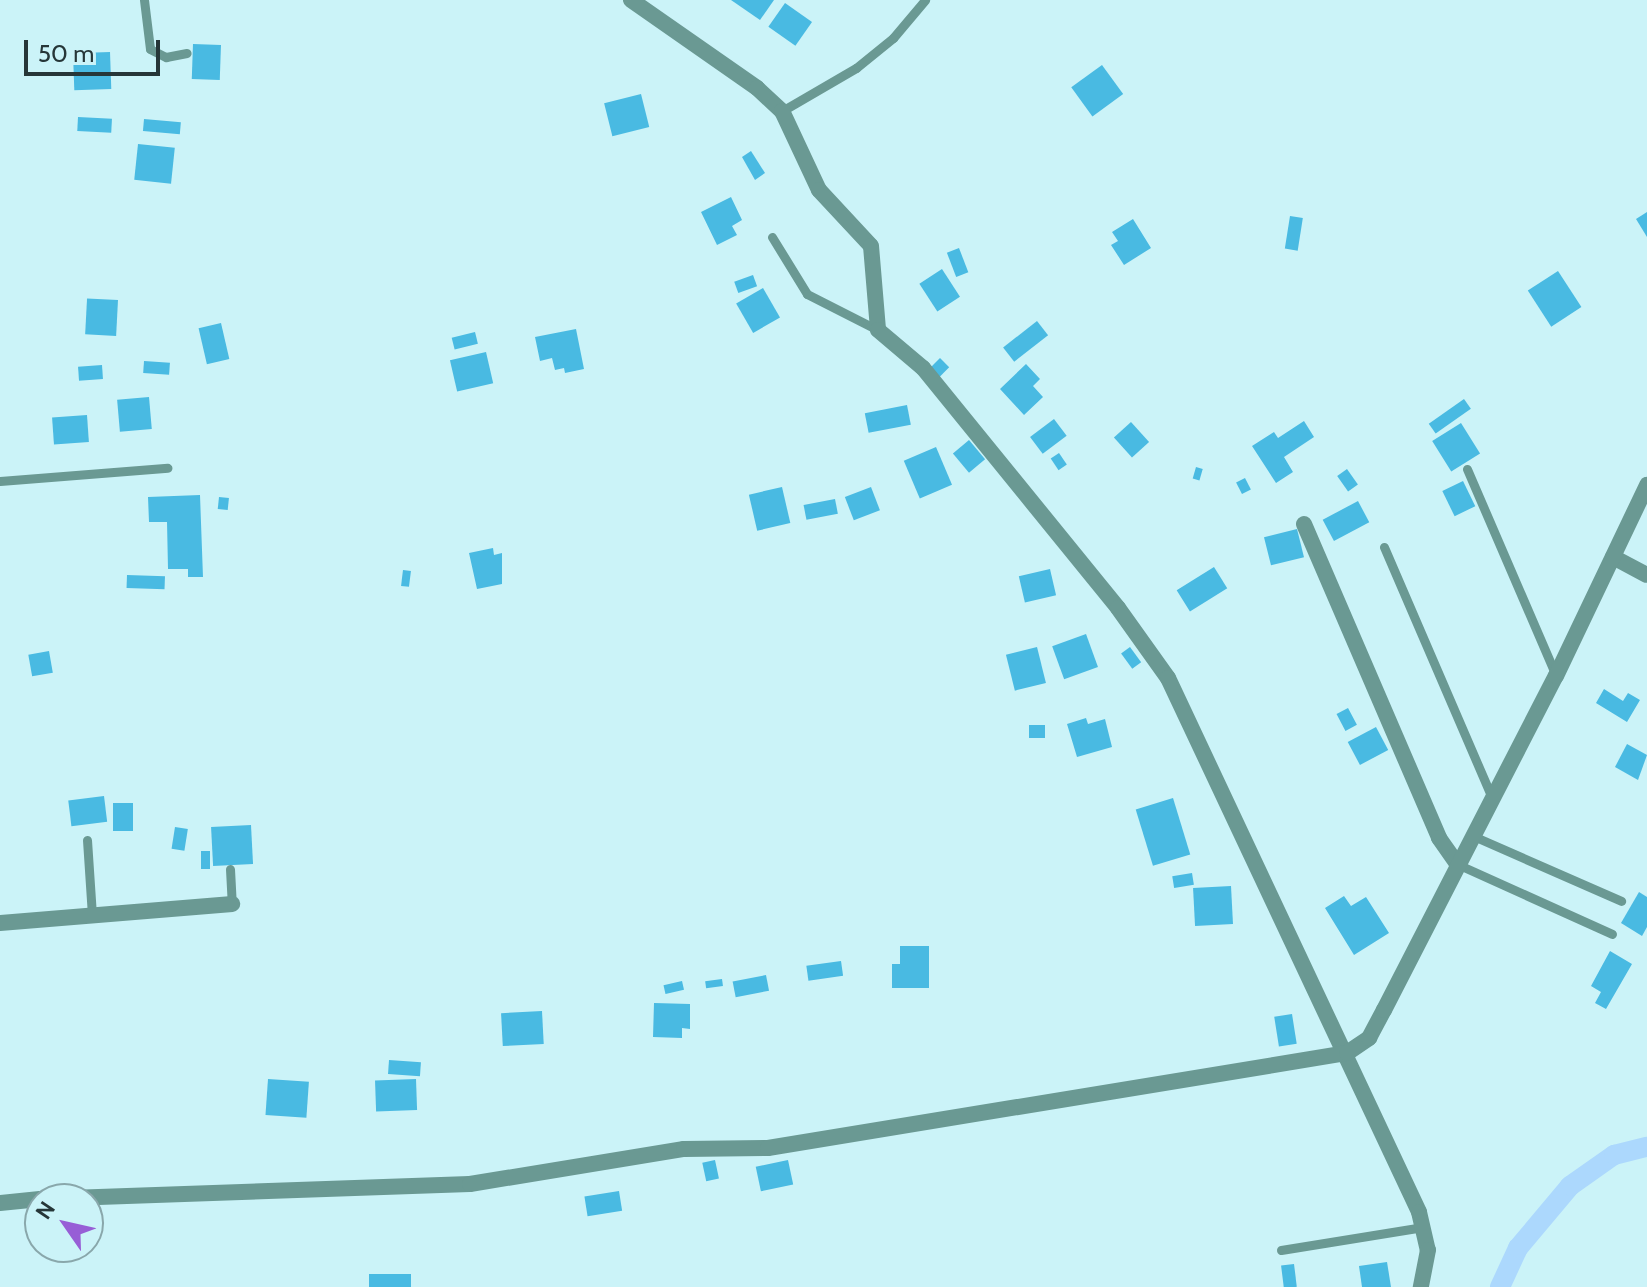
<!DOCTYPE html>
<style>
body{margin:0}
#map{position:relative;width:1647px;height:1287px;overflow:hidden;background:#cbf3f8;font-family:Cabin,sans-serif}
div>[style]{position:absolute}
.canal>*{height:20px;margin:-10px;padding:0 10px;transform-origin:10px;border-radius:10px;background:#acd8fd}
.building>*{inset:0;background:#49bae2;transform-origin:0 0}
.service>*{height:9px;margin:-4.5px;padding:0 4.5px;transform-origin:4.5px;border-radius:4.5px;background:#6a9993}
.minor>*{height:16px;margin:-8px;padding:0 8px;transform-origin:8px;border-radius:8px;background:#6a9993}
span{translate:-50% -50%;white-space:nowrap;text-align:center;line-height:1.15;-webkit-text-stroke:7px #cbf3f8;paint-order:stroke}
.north{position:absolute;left:24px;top:1183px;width:80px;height:80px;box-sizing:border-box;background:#cbf3f8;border:2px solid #89a7ab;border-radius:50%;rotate:304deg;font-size:22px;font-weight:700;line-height:32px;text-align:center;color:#263638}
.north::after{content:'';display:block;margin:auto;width:28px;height:36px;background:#975ed6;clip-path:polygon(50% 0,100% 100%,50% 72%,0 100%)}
.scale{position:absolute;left:24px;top:40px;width:136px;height:36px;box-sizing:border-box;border:4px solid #263638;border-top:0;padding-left:10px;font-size:24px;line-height:28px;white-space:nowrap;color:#263638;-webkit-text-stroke:6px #cbf3f8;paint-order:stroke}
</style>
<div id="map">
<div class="canal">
<div style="left:1500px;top:1287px;width:43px;rotate:-65.2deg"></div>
<div style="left:1518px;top:1248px;width:81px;rotate:-50deg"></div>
<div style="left:1570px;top:1186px;width:54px;rotate:-35.2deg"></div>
<div style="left:1614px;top:1155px;width:34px;rotate:-14deg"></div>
</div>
<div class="building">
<div style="clip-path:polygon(731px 0,774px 0,760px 20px)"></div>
<div style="left:785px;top:3px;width:33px;height:29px;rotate:35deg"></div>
<div style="left:193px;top:44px;width:28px;height:35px;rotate:2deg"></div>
<div style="left:110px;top:52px;width:37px;height:37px;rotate:88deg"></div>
<div style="left:1102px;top:65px;width:36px;height:38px;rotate:54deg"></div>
<div style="left:641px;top:94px;width:34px;height:38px;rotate:76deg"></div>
<div style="left:78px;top:117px;width:34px;height:14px;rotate:3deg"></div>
<div style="left:144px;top:119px;width:37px;height:12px;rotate:5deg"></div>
<div style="left:138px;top:144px;width:37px;height:36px;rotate:6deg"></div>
<div style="clip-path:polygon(751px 151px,765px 173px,755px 180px,742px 157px)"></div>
<div style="clip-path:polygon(731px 197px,742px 220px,732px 226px,737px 235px,717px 245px,701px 212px)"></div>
<div style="clip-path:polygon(1647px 212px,1647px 237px,1636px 219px)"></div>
<div style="left:1290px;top:216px;width:13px;height:33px;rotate:9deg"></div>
<div style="clip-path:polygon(1133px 219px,1151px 248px,1124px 265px,1111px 245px,1118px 241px,1112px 232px)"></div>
<div style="left:959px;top:248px;width:26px;height:13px;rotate:69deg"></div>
<div style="left:942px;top:269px;width:33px;height:27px;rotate:57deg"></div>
<div style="left:1558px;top:271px;width:43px;height:36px;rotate:57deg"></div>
<div style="left:753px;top:275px;width:12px;height:20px;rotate:70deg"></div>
<div style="left:763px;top:288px;width:34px;height:31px;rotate:60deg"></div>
<div style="left:118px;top:300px;width:36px;height:31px;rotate:93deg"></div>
<div style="left:1037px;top:321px;width:18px;height:43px;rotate:52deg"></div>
<div style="left:221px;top:323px;width:37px;height:23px;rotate:77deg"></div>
<div style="clip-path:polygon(576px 329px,584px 369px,565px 373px,564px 368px,555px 370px,552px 358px,540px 361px,535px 337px)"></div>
<div style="left:475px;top:332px;width:12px;height:24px;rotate:76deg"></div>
<div style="left:486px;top:352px;width:32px;height:37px;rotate:77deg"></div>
<div style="left:940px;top:358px;width:13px;height:19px;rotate:45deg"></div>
<div style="left:144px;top:361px;width:26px;height:12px;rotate:4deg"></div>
<div style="clip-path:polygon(1026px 364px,1040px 379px,1033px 386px,1043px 397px,1024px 415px,1000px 389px)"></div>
<div style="left:102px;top:365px;width:14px;height:24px;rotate:86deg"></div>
<div style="left:149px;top:397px;width:32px;height:32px;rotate:85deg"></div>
<div style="left:1464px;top:399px;width:12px;height:43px;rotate:55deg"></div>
<div style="left:907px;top:405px;width:20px;height:43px;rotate:79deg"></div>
<div style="left:87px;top:415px;width:27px;height:35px;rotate:86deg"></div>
<div style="left:1054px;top:419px;width:21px;height:30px;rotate:53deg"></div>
<div style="clip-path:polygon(1304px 421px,1314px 437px,1284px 457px,1293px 472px,1276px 483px,1252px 446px,1274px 432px,1278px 438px)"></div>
<div style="left:1131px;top:422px;width:27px;height:23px;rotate:48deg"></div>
<div style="left:1461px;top:423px;width:36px;height:34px;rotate:58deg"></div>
<div style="left:969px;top:440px;width:25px;height:21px;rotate:50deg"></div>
<div style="left:936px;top:447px;width:41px;height:35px;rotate:67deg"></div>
<div style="left:1059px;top:453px;width:14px;height:10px;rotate:56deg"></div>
<div style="left:1196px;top:467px;width:7px;height:12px;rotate:16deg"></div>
<div style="left:1347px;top:469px;width:19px;height:12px;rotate:55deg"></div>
<div style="left:1245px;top:478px;width:13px;height:10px;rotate:63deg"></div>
<div style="left:1463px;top:481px;width:28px;height:23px;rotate:64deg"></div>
<div style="left:782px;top:487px;width:37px;height:34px;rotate:77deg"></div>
<div style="left:871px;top:487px;width:25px;height:28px;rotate:69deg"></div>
<div style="clip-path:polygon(200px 495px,203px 577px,188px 577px,188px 569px,168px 569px,167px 522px,149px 522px,148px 497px)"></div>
<div style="left:219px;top:497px;width:10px;height:12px;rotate:6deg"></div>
<div style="left:835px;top:499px;width:15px;height:32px;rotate:79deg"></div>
<div style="left:1358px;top:501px;width:24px;height:40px;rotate:62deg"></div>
<div style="left:1297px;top:529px;width:29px;height:34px;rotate:76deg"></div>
<div style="clip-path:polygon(493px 548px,494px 555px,502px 553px,502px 584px,477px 589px,469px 553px)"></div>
<div style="left:1214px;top:567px;width:25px;height:44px;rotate:58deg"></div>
<div style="left:1050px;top:569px;width:27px;height:32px;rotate:77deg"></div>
<div style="left:403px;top:570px;width:8px;height:16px;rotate:7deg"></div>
<div style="left:127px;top:575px;width:38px;height:13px;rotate:2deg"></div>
<div style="left:1086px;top:634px;width:35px;height:36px;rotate:70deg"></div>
<div style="left:1037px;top:647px;width:37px;height:32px;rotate:76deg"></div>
<div style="left:1130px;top:647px;width:19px;height:11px;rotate:54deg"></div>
<div style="left:49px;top:651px;width:22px;height:21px;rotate:80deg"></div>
<div style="clip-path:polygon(1604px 689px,1623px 701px,1628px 693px,1640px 700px,1627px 722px,1596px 703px)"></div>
<div style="left:1348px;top:708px;width:19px;height:13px;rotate:62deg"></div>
<div style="clip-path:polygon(1086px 718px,1088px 724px,1105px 719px,1112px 747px,1077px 757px,1067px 724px)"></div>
<div style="left:1045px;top:725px;width:13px;height:16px;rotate:90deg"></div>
<div style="left:1376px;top:727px;width:26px;height:32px;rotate:62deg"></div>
<div style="clip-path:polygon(1627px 744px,1647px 755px,1638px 780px,1615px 767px)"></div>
<div style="left:104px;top:796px;width:26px;height:36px;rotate:83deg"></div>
<div style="left:1173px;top:798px;width:59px;height:39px;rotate:73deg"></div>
<div style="left:113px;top:803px;width:20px;height:28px"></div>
<div style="left:251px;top:825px;width:39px;height:40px;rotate:87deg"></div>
<div style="left:175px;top:827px;width:13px;height:22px;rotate:9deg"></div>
<div style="left:201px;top:851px;width:9px;height:18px"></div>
<div style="left:1192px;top:873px;width:12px;height:20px;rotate:81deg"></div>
<div style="left:1231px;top:886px;width:38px;height:38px;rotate:87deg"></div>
<div style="clip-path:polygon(1639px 892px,1647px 897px,1647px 927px,1642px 936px,1621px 923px)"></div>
<div style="clip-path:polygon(1344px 896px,1351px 906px,1366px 897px,1389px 933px,1354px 955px,1325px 908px)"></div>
<div style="clip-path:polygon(900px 946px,929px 946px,929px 988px,892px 988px,892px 964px,900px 964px)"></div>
<div style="clip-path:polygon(1610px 951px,1632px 964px,1606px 1009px,1595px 1003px,1601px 992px,1591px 986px)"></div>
<div style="left:841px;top:961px;width:15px;height:35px;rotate:82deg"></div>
<div style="left:766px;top:975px;width:16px;height:34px;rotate:79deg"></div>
<div style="left:722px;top:979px;width:7px;height:17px;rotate:82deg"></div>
<div style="left:682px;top:981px;width:9px;height:19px;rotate:77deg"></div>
<div style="clip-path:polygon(654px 1003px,690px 1004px,690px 1029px,682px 1028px,682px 1038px,653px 1037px)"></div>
<div style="left:542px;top:1011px;width:33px;height:41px;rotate:87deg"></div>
<div style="left:1292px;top:1014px;width:30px;height:18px;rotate:81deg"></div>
<div style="left:389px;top:1060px;width:32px;height:14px;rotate:4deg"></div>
<div style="left:268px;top:1079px;width:41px;height:36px;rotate:4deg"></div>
<div style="left:416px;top:1079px;width:31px;height:41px;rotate:88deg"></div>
<div style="left:715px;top:1160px;width:19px;height:13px;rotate:78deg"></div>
<div style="left:788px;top:1160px;width:25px;height:33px;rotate:78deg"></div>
<div style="left:619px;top:1191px;width:20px;height:35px;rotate:81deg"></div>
<div style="clip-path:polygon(1387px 1262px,1391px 1287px,1362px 1287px,1359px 1266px)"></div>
<div style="left:1294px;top:1264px;width:23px;height:13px;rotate:83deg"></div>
<div style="left:369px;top:1274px;width:42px;height:13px"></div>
</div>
<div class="service">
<div style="left:144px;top:0;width:49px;rotate:83deg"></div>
<div style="left:150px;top:49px;width:18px;rotate:27deg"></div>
<div style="left:166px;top:57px;width:21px;rotate:-11deg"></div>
<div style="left:782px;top:111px;width:86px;rotate:-30.2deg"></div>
<div style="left:856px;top:68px;width:48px;rotate:-39deg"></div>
<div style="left:893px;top:38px;width:50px;rotate:-49.9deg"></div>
<div style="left:772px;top:237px;width:67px;rotate:58.4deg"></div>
<div style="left:807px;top:294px;width:80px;rotate:26.9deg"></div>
<div style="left:1467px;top:469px;width:225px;rotate:66.7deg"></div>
<div style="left:0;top:481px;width:168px;rotate:-4.5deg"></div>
<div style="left:1384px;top:547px;width:271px;rotate:66.7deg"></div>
<div style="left:1471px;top:835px;width:164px;rotate:23.7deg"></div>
<div style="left:87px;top:840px;width:76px;rotate:86.2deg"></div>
<div style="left:1457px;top:864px;width:170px;rotate:24.3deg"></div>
<div style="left:230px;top:869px;width:35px;rotate:87deg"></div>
<div style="left:1281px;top:1250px;width:144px;rotate:-9.2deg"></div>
</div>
<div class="minor">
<div style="left:631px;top:0;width:154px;rotate:34.9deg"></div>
<div style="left:757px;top:88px;width:34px;rotate:43deg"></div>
<div style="left:782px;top:111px;width:87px;rotate:64.9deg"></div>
<div style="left:819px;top:190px;width:76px;rotate:47.1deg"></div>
<div style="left:871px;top:246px;width:84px;rotate:85.2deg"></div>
<div style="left:878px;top:330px;width:59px;rotate:40.2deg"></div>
<div style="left:923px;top:368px;width:309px;rotate:50.9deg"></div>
<div style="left:1118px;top:608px;width:86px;rotate:54.5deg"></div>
<div style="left:1168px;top:678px;width:590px;rotate:64.82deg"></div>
<div style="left:1419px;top:1212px;width:39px;rotate:77deg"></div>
<div style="left:1428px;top:1250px;width:38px;rotate:101deg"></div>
<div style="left:1304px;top:524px;width:342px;rotate:66.7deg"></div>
<div style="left:1439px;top:838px;width:32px;rotate:55deg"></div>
<div style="left:1613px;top:557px;width:38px;rotate:28deg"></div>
<div style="left:0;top:923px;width:233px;rotate:-4.7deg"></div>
<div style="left:41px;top:1199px;width:429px;rotate:-2deg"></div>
<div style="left:470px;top:1184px;width:217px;rotate:-9.3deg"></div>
<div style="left:684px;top:1149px;width:84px;rotate:-0.7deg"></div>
<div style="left:768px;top:1148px;width:587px;rotate:-9.32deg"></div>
<div style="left:1347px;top:1053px;width:27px;rotate:-34deg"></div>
<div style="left:1369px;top:1038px;width:32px;rotate:-62deg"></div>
<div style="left:1384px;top:1010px;width:376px;rotate:-62.8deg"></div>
<div style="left:1556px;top:676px;width:212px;rotate:-64.5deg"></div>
<div style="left:0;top:1203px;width:40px;rotate:-5.7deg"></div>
</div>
<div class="north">N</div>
<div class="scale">50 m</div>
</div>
